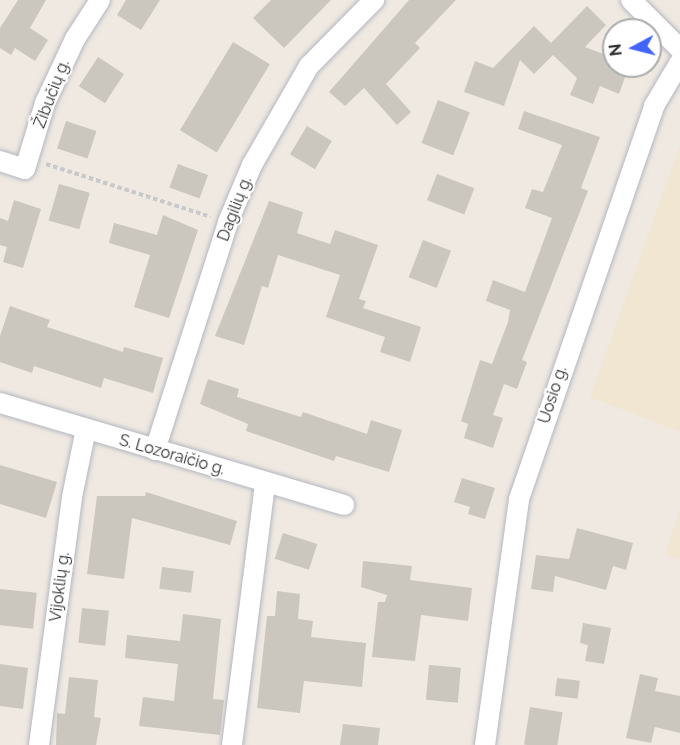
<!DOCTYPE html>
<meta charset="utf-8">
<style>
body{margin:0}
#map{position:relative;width:680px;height:745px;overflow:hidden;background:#efe9e1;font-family:Raleway,sans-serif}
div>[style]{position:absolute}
.education>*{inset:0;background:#f0e6d1}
.building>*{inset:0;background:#cbc7bf;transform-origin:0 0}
.path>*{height:4px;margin-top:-2px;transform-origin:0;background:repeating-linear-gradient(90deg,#c9c9c9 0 4.5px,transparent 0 7.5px)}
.roads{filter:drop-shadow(0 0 2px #b4b7c1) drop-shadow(0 0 2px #b4b7c1)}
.minor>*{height:20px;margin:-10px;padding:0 10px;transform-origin:10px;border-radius:10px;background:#fff}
span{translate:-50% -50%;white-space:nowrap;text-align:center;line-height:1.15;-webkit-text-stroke:4.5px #fff;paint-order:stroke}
.street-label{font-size:16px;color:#2e2e2e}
.north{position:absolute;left:602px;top:18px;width:60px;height:60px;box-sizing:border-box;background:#fff;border:2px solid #ababab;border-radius:50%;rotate:263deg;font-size:16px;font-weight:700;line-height:24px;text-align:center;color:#2e2e2e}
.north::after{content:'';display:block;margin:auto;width:21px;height:27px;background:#4264fb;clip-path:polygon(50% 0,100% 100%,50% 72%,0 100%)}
</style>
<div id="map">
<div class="education">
<div style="clip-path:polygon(680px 145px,680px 432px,590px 397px)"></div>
<div style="clip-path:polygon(680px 509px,680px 560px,665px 555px)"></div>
</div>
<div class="building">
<div style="clip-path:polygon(18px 0,46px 0,30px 28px,48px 40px,35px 61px,15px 48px,11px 55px,0 48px,0 28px)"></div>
<div style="clip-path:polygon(126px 0,160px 0,141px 30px,117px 15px)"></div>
<div style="clip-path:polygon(271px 0,331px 0,284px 48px,253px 18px)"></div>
<div style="clip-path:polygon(409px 0,456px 0,415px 43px,420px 48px,386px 84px,411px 112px,397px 125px,364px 88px,345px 106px,329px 92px)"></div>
<div style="clip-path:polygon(587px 6px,606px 25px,585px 47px,614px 58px,614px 66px,629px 66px,619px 94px,600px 86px,593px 104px,570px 95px,577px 78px,553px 55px,534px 74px,520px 60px,504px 106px,464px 92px,475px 61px,493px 68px,534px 26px,551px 43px)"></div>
<div style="left:233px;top:42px;width:43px;height:103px;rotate:31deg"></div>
<div style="left:98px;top:57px;width:31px;height:35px;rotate:33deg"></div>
<div style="left:438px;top:100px;width:34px;height:46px;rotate:21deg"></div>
<div style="clip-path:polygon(524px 111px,600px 137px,581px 188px,588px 191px,522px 360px,527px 362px,517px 389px,504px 384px,493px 415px,503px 418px,493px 448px,464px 438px,468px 424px,461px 421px,480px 360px,492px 364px,508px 322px,510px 310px,486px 301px,493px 280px,525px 292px,552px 218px,525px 208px,532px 189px,543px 192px,562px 145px,518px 129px)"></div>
<div style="left:66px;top:121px;width:32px;height:29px;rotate:18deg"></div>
<div style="left:307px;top:126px;width:29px;height:33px;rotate:31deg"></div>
<div style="left:178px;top:164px;width:32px;height:25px;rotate:20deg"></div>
<div style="left:437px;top:174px;width:40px;height:28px;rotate:21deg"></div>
<div style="left:59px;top:184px;width:32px;height:38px;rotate:16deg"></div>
<div style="clip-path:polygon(14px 200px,41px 209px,23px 268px,3px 262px,7px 247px,0 245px,0 218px,8px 221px)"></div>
<div style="clip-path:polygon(269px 201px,303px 212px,297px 233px,330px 244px,335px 230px,378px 245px,359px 299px,366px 301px,363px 308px,421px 327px,410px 362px,380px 352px,385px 337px,326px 317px,340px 275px,278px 255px,268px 288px,262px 286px,244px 345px,215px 336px)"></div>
<div style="clip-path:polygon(163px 215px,198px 230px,169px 318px,134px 307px,150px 255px,109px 243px,114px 223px,157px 235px)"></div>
<div style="left:423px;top:240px;width:30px;height:40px;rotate:21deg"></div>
<div style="clip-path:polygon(10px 306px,50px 320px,47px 327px,123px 352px,124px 347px,163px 358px,153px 393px,104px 378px,101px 388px,34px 366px,32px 373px,0 362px,0 336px)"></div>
<div style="clip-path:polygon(208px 379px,239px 389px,237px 397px,301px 417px,303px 412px,367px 434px,371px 420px,402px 430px,389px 472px,336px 456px,334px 461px,246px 431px,248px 424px,200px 404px)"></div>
<div style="clip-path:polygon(0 465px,57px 482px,46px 518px,0 504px)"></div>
<div style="clip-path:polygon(462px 478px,495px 488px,485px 519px,468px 514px,470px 507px,454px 502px)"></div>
<div style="clip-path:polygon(146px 492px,237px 521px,230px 545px,132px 518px,124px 579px,87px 574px,97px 496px,145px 496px)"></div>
<div style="clip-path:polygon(577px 528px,633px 543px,626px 570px,613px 566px,606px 590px,555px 576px,553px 592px,531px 589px,536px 555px,569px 559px)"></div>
<div style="left:283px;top:533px;width:36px;height:27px;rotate:18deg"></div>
<div style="clip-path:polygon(363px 561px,412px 566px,410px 580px,472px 588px,468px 621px,421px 615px,415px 661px,372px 657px,378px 602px,385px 602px,387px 595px,361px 587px)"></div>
<div style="left:162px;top:567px;width:32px;height:22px;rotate:7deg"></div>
<div style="left:0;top:589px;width:37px;height:36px;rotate:6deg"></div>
<div style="clip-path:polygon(277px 591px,300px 594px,298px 619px,313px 621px,311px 637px,366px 643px,362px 687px,304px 681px,300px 713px,257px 708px,267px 616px,275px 616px)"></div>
<div style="left:82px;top:608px;width:27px;height:35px;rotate:6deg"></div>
<div style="clip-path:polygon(183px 614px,221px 619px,213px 699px,224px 700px,220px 735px,139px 726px,143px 697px,174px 701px,178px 664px,125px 658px,127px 635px,180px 641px)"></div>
<div style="clip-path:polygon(583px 623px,611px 628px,604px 664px,585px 661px,588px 645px,580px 643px)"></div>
<div style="clip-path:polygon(0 664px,28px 668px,23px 709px,0 706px)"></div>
<div style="left:429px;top:665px;width:32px;height:35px;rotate:5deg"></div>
<div style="clip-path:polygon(640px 674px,658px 678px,655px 691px,680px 696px,680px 733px,655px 727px,651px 743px,626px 738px)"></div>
<div style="clip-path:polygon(69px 677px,98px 680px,94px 717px,101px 718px,96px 745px,56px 745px,57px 713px,65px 714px)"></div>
<div style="left:557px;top:678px;width:23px;height:18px;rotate:7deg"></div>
<div style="left:530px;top:707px;width:33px;height:38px;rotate:9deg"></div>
<div style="clip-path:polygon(343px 724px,380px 728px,378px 745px,340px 745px)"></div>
</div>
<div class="path">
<div style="left:46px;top:164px;width:173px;rotate:17.8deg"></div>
</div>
<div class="roads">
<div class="minor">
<div style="left:631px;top:0;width:69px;rotate:45deg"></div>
<div style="left:0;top:161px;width:26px;rotate:18deg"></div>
<div style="left:25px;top:169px;width:69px;rotate:-73.1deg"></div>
<div style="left:45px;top:103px;width:71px;rotate:-64.9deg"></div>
<div style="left:75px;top:39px;width:46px;rotate:-57.3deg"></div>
<div style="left:0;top:403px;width:359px;rotate:16.5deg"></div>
<div style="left:155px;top:450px;width:239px;rotate:-72.2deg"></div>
<div style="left:228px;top:222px;width:62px;rotate:-67.2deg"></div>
<div style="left:252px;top:165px;width:114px;rotate:-60.1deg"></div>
<div style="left:309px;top:66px;width:93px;rotate:-45.4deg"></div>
<div style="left:39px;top:745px;width:250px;rotate:-82.4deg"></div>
<div style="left:72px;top:497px;width:69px;rotate:-78.4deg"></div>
<div style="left:232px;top:745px;width:265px;rotate:-82.8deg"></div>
<div style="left:485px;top:745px;width:248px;rotate:-82.1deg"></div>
<div style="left:519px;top:499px;width:416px;rotate:-71deg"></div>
<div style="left:654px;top:106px;width:51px;rotate:-59.4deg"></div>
</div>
</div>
<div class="street-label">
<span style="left:52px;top:94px;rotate:-69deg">Žibučių g.</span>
<span style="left:235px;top:209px;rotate:-69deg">Dagilių g.</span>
<span style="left:553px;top:395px;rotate:-72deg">Uosio g.</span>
<span style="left:172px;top:455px;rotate:16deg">S. Lozoraičio g.</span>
<span style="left:60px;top:587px;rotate:-83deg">Vijoklių g.</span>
</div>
<div class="north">N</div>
</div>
